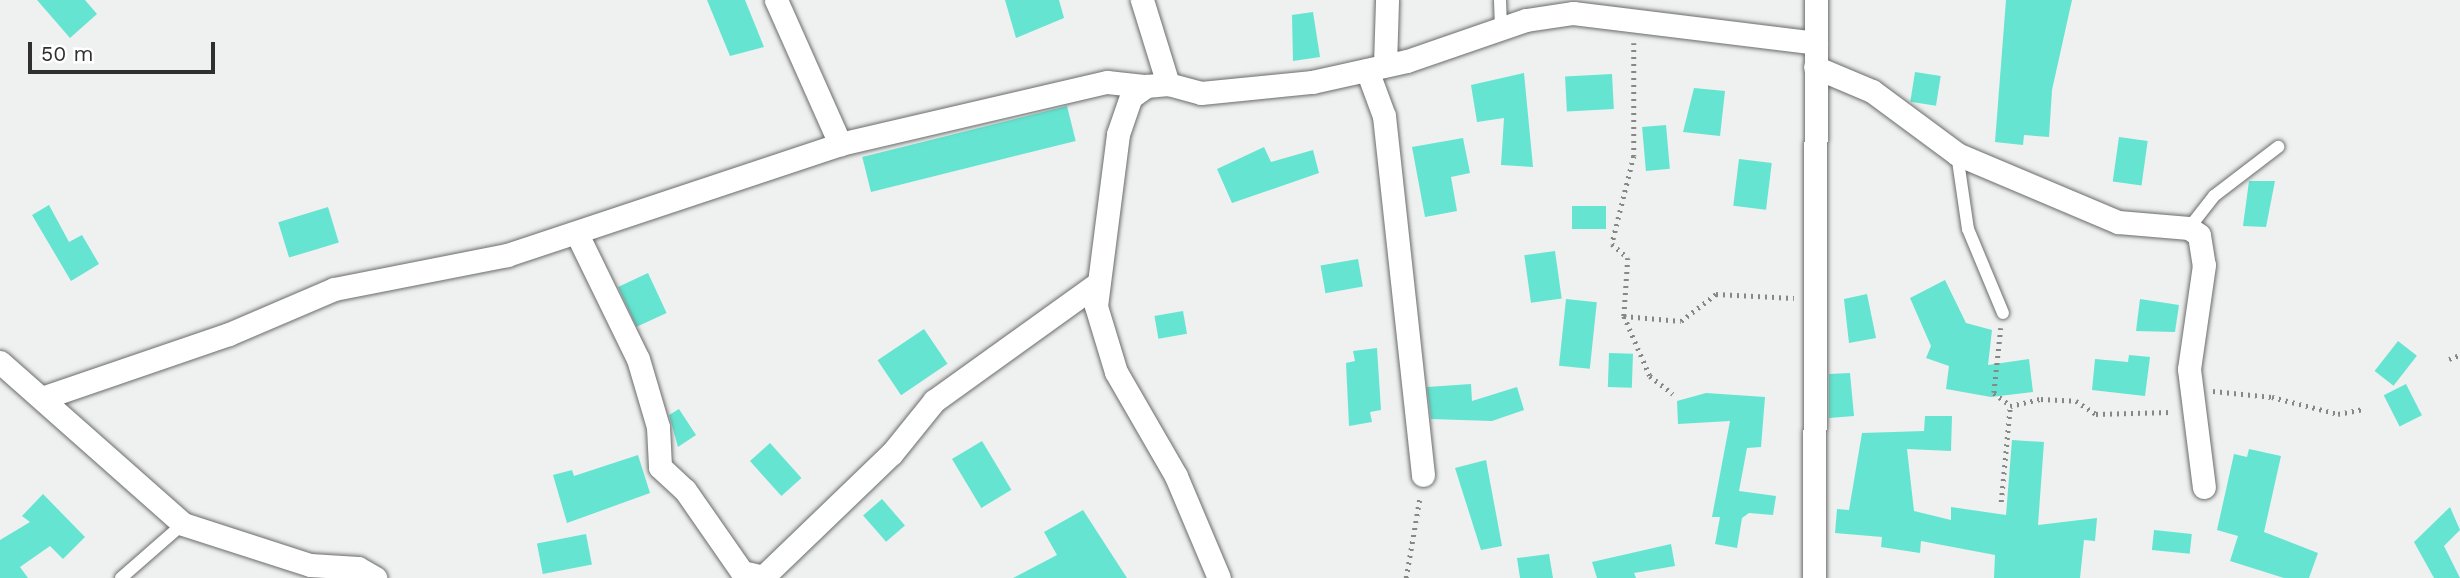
<!DOCTYPE html>
<style>
body{margin:0}
#map{position:relative;width:2460px;height:578px;overflow:hidden;background:#eef1ef;font-family:"Work Sans",sans-serif}
div>[style]{position:absolute}
.building>*{inset:0;background:#65e4d2;transform-origin:0 0}
.path>*{height:4.5px;margin-top:-2.25px;transform-origin:0;background:repeating-linear-gradient(90deg,#868886 0 2px,transparent 0 7px)}
.roads{filter:drop-shadow(0 0 2px #6a6c6a) drop-shadow(0 0 2px #6a6c6a)}
.lane>*{height:12px;margin:-6px;padding:0 6px;transform-origin:6px;border-radius:6px;background:#fff}
.street>*{height:23px;margin:-11.5px;padding:0 11.5px;transform-origin:11.5px;border-radius:11.5px;background:#fff}
span{translate:-50% -50%;white-space:nowrap;text-align:center;line-height:1.15;-webkit-text-stroke:6px #fff;paint-order:stroke}
.scale{position:absolute;left:28px;top:42px;width:187px;height:32px;box-sizing:border-box;border:4px solid #2e2f2e;border-top:0;padding-left:9px;font-size:21px;line-height:24px;white-space:nowrap;color:#2e2f2e;-webkit-text-stroke:5px #fff;paint-order:stroke}
</style>
<div id="map">
<div class="building">
<div style="clip-path:polygon(37px 0,85px 0,97px 14px,70px 38px)"></div>
<div style="clip-path:polygon(707px 0,745px 0,764px 47px,730px 56px)"></div>
<div style="clip-path:polygon(1005px 0,1059px 0,1064px 18px,1016px 38px)"></div>
<div style="clip-path:polygon(2006px 0,2072px 0,2052px 90px,2049px 137px,2024px 135px,2023px 145px,1995px 142px)"></div>
<div style="clip-path:polygon(1313px 12px,1320px 57px,1293px 61px,1292px 15px)"></div>
<div style="left:1915px;top:72px;width:26px;height:30px;rotate:9deg"></div>
<div style="clip-path:polygon(1524px 73px,1533px 167px,1501px 165px,1504px 118px,1477px 122px,1471px 85px)"></div>
<div style="left:1612px;top:74px;width:35px;height:47px;rotate:87deg"></div>
<div style="clip-path:polygon(1694px 88px,1725px 91px,1720px 136px,1683px 132px)"></div>
<div style="left:1067px;top:106px;width:36px;height:211px;rotate:76deg"></div>
<div style="left:1666px;top:125px;width:44px;height:24px;rotate:85deg"></div>
<div style="left:2119px;top:137px;width:29px;height:45px;rotate:8deg"></div>
<div style="clip-path:polygon(1463px 138px,1470px 173px,1451px 177px,1457px 211px,1425px 217px,1412px 147px)"></div>
<div style="clip-path:polygon(1264px 147px,1271px 162px,1313px 150px,1319px 173px,1232px 203px,1217px 169px)"></div>
<div style="left:1739px;top:159px;width:33px;height:47px;rotate:7deg"></div>
<div style="clip-path:polygon(2249px 181px,2275px 181px,2266px 227px,2243px 226px)"></div>
<div style="clip-path:polygon(49px 205px,69px 242px,82px 235px,99px 264px,71px 281px,32px 215px)"></div>
<div style="left:1606px;top:206px;width:23px;height:34px;rotate:90deg"></div>
<div style="left:328px;top:207px;width:37px;height:52px;rotate:73deg"></div>
<div style="left:1555px;top:251px;width:48px;height:31px;rotate:82deg"></div>
<div style="left:1358px;top:259px;width:28px;height:38px;rotate:80deg"></div>
<div style="left:648px;top:273px;width:44px;height:33px;rotate:65deg"></div>
<div style="clip-path:polygon(1945px 280px,1966px 323px,1992px 330px,1988px 365px,2029px 359px,2033px 392px,1991px 397px,1946px 389px,1949px 366px,1926px 358px,1931px 346px,1910px 298px)"></div>
<div style="clip-path:polygon(1867px 294px,1876px 338px,1849px 343px,1844px 299px)"></div>
<div style="left:1566px;top:299px;width:31px;height:67px;rotate:6deg"></div>
<div style="clip-path:polygon(2140px 299px,2179px 305px,2175px 332px,2136px 331px)"></div>
<div style="left:1183px;top:311px;width:23px;height:29px;rotate:80deg"></div>
<div style="left:924px;top:329px;width:42px;height:56px;rotate:56deg"></div>
<div style="left:2398px;top:341px;width:24px;height:38px;rotate:38deg"></div>
<div style="clip-path:polygon(1377px 348px,1381px 410px,1370px 412px,1372px 422px,1349px 426px,1346px 363px,1355px 361px,1353px 351px)"></div>
<div style="left:1609px;top:353px;width:24px;height:34px;rotate:2deg"></div>
<div style="clip-path:polygon(2129px 355px,2150px 357px,2145px 396px,2092px 390px,2095px 359px,2128px 362px)"></div>
<div style="clip-path:polygon(1850px 373px,1854px 416px,1829px 418px,1829px 374px)"></div>
<div style="clip-path:polygon(1471px 384px,1472px 401px,1517px 387px,1524px 410px,1492px 421px,1431px 419px,1427px 387px)"></div>
<div style="left:2406px;top:384px;width:35px;height:25px;rotate:63deg"></div>
<div style="clip-path:polygon(1706px 393px,1765px 397px,1761px 447px,1747px 448px,1739px 491px,1776px 496px,1773px 515px,1749px 513px,1742px 518px,1737px 548px,1715px 544px,1720px 517px,1712px 517px,1730px 421px,1678px 424px,1677px 401px)"></div>
<div style="clip-path:polygon(679px 409px,696px 435px,678px 447px,669px 415px)"></div>
<div style="clip-path:polygon(1925px 416px,1952px 416px,1951px 451px,1907px 449px,1914px 511px,1951px 520px,1951px 507px,2006px 515px,2012px 440px,2044px 442px,2038px 525px,2097px 518px,2095px 541px,2084px 540px,2080px 578px,1994px 578px,1995px 555px,1921px 541px,1920px 553px,1881px 547px,1882px 537px,1835px 533px,1837px 509px,1849px 510px,1862px 433px,1924px 431px)"></div>
<div style="left:982px;top:441px;width:57px;height:35px;rotate:59deg"></div>
<div style="left:770px;top:443px;width:47px;height:27px;rotate:48deg"></div>
<div style="clip-path:polygon(2249px 449px,2281px 456px,2264px 532px,2318px 553px,2309px 578px,2284px 578px,2230px 561px,2238px 536px,2217px 530px,2234px 454px,2247px 457px)"></div>
<div style="clip-path:polygon(638px 455px,650px 493px,567px 523px,553px 475px,572px 470px,574px 476px)"></div>
<div style="clip-path:polygon(1486px 460px,1502px 546px,1481px 550px,1455px 468px)"></div>
<div style="clip-path:polygon(43px 494px,85px 537px,63px 559px,50px 546px,20px 567px,28px 578px,0 578px,0 540px,30px 522px,22px 516px)"></div>
<div style="left:882px;top:499px;width:35px;height:25px;rotate:49deg"></div>
<div style="clip-path:polygon(2450px 507px,2460px 530px,2444px 546px,2460px 578px,2434px 578px,2414px 542px)"></div>
<div style="clip-path:polygon(1083px 510px,1127px 578px,1013px 578px,1057px 555px,1044px 532px)"></div>
<div style="left:2154px;top:530px;width:38px;height:20px;rotate:6deg"></div>
<div style="left:586px;top:534px;width:31px;height:50px;rotate:79deg"></div>
<div style="clip-path:polygon(1671px 544px,1675px 566px,1634px 573px,1636px 578px,1597px 578px,1592px 562px)"></div>
<div style="clip-path:polygon(1549px 554px,1553px 578px,1520px 578px,1517px 558px)"></div>
</div>
<div class="path">
<div style="left:1634px;top:43px;width:113px;rotate:90deg"></div>
<div style="left:1634px;top:156px;width:91px;rotate:104deg"></div>
<div style="left:1612px;top:244px;width:21px;rotate:41deg"></div>
<div style="left:1628px;top:258px;width:58px;rotate:93.9deg"></div>
<div style="left:1624px;top:316px;width:65px;rotate:66.6deg"></div>
<div style="left:1650px;top:376px;width:29px;rotate:38deg"></div>
<div style="left:1624px;top:316px;width:57px;rotate:5deg"></div>
<div style="left:1681px;top:321px;width:44px;rotate:-37.6deg"></div>
<div style="left:1716px;top:294px;width:78px;rotate:2.9deg"></div>
<div style="left:2001px;top:328px;width:65px;rotate:96.1deg"></div>
<div style="left:1994px;top:393px;width:20px;rotate:37deg"></div>
<div style="left:2449px;top:359px;width:12px;rotate:-20deg"></div>
<div style="left:2213px;top:391px;width:59px;rotate:5.8deg"></div>
<div style="left:2272px;top:397px;width:68px;rotate:14.4deg"></div>
<div style="left:2338px;top:414px;width:26px;rotate:-11deg"></div>
<div style="left:2001px;top:502px;width:96px;rotate:-84.6deg"></div>
<div style="left:2010px;top:406px;width:32px;rotate:-13deg"></div>
<div style="left:2041px;top:399px;width:35px;rotate:3deg"></div>
<div style="left:2076px;top:401px;width:24px;rotate:33deg"></div>
<div style="left:2096px;top:414px;width:75px;rotate:-1.5deg"></div>
<div style="left:1406px;top:578px;width:83px;rotate:-80.3deg"></div>
</div>
<div class="roads">
<div class="lane">
<div style="left:1500px;top:0;width:27px;rotate:88deg"></div>
<div style="left:1957px;top:154px;width:76px;rotate:81.7deg"></div>
<div style="left:1968px;top:229px;width:91px;rotate:67.4deg"></div>
<div style="left:2189px;top:228px;width:41px;rotate:-52deg"></div>
<div style="left:2214px;top:196px;width:81px;rotate:-37.4deg"></div>
<div style="left:121px;top:578px;width:82px;rotate:-41.1deg"></div>
</div>
<div class="street">
<div style="left:776px;top:0;width:158px;rotate:66deg"></div>
<div style="left:1142px;top:0;width:88px;rotate:72.8deg"></div>
<div style="left:1385px;top:65px;width:65px;rotate:-88.2deg"></div>
<div style="left:1815px;top:67px;width:62px;rotate:22.8deg"></div>
<div style="left:1872px;top:91px;width:106px;rotate:36.5deg"></div>
<div style="left:1957px;top:154px;width:175px;rotate:22.9deg"></div>
<div style="left:2118px;top:222px;width:71px;rotate:4.8deg"></div>
<div style="left:2189px;top:228px;width:12px;rotate:35deg"></div>
<div style="left:2199px;top:235px;width:30px;rotate:81deg"></div>
<div style="left:2204px;top:265px;width:105px;rotate:98.2deg"></div>
<div style="left:2189px;top:369px;width:119px;rotate:82.8deg"></div>
<div style="left:1367px;top:70px;width:49px;rotate:69.7deg"></div>
<div style="left:1384px;top:116px;width:361px;rotate:83.8deg"></div>
<div style="left:577px;top:234px;width:139px;rotate:64deg"></div>
<div style="left:638px;top:359px;width:71px;rotate:73.6deg"></div>
<div style="left:658px;top:427px;width:40px;rotate:87.1deg"></div>
<div style="left:660px;top:467px;width:34px;rotate:43deg"></div>
<div style="left:685px;top:490px;width:100px;rotate:55.2deg"></div>
<div style="left:742px;top:572px;width:22px;rotate:13deg"></div>
<div style="left:763px;top:577px;width:179px;rotate:-43.9deg"></div>
<div style="left:892px;top:453px;width:67px;rotate:-51.1deg"></div>
<div style="left:934px;top:401px;width:201px;rotate:-35.7deg"></div>
<div style="left:0;top:362px;width:244px;rotate:41.5deg"></div>
<div style="left:183px;top:524px;width:133px;rotate:17.9deg"></div>
<div style="left:310px;top:565px;width:48px;rotate:3.6deg"></div>
<div style="left:358px;top:568px;width:20px;rotate:30deg"></div>
<div style="left:45px;top:397px;width:194px;rotate:-18.9deg"></div>
<div style="left:229px;top:334px;width:114px;rotate:-23.2deg"></div>
<div style="left:334px;top:289px;width:176px;rotate:-11.1deg"></div>
<div style="left:507px;top:255px;width:351px;rotate:-18.4deg"></div>
<div style="left:840px;top:144px;width:274px;rotate:-13.1deg"></div>
<div style="left:1107px;top:82px;width:39px;rotate:6deg"></div>
<div style="left:1219px;top:578px;width:111px;rotate:-112.9deg"></div>
<div style="left:1176px;top:476px;width:120px;rotate:-120deg"></div>
<div style="left:1116px;top:372px;width:69px;rotate:-106.9deg"></div>
<div style="left:1096px;top:306px;width:173px;rotate:-82.7deg"></div>
<div style="left:1118px;top:134px;width:39px;rotate:-71deg"></div>
<div style="left:1131px;top:97px;width:19px;rotate:-36deg"></div>
<div style="left:1146px;top:86px;width:22px;rotate:-5deg"></div>
<div style="left:1168px;top:84px;width:34px;rotate:15deg"></div>
<div style="left:1201px;top:93px;width:112px;rotate:-5.7deg"></div>
<div style="left:1312px;top:82px;width:97px;rotate:-12.5deg"></div>
<div style="left:1407px;top:61px;width:126px;rotate:-19deg"></div>
<div style="left:1526px;top:20px;width:48px;rotate:-8.5deg"></div>
<div style="left:1573px;top:13px;width:245px;rotate:7deg"></div>
<div style="left:1814px;top:578px;width:578px;rotate:-89.8deg"></div>
</div>
</div>
<div class="scale">50 m</div>
</div>
